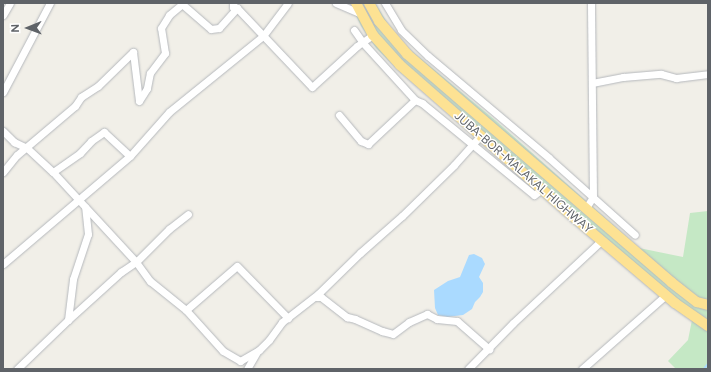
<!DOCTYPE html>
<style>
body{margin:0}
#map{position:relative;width:711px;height:372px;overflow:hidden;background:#f1efe8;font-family:Figtree,sans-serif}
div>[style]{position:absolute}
.green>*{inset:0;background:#c5e8c5}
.water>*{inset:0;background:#aadaff}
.stream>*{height:1.5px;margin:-0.75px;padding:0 0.75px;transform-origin:0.75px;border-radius:0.75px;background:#aadaff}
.roads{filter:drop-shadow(0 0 1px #b5b8bc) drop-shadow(0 0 1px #b5b8bc)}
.minor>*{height:7px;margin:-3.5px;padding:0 3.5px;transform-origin:3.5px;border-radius:3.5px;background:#fff}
.highway>*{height:10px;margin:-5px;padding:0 5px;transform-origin:5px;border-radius:5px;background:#fde293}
span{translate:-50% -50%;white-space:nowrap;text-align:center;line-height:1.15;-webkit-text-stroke:3px #fff;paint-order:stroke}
.street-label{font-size:12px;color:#5f6368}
.frame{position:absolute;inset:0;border:4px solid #5f6368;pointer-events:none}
.north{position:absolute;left:8px;top:8px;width:40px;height:40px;-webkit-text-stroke:3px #fff;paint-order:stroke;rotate:269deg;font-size:11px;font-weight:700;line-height:16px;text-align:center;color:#5f6368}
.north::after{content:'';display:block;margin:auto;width:14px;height:18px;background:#5f6368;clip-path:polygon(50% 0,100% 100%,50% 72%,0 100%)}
</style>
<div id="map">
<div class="green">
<div style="clip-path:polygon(350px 3px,375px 3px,393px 32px,408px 48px,495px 120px,639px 248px,683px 257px,690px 213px,708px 211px,708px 369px,676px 369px,668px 361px,688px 340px,692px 320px,400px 72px,376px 48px,361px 26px)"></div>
</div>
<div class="water">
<div style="clip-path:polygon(474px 254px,482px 258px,485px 264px,479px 277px,483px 283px,483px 292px,480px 297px,475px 302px,472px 309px,463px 315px,447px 317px,438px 315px,435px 308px,434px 290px,448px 281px,460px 277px,469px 255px)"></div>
</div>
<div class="stream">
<div style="left:704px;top:369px;width:6px;rotate:-51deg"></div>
</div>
<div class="roads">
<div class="minor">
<div style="left:336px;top:3px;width:26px;rotate:23deg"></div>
<div style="left:385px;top:3px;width:31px;rotate:59deg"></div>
<div style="left:401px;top:30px;width:37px;rotate:44deg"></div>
<div style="left:428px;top:56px;width:158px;rotate:40.1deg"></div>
<div style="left:549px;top:158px;width:115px;rotate:41.8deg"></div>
<div style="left:237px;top:8px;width:109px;rotate:46.5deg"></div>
<div style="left:312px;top:87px;width:61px;rotate:-42.3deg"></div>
<div style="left:357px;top:46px;width:19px;rotate:-35deg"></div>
<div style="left:3px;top:15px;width:14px;rotate:-60deg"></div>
<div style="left:354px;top:30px;width:16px;rotate:55deg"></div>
<div style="left:363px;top:43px;width:77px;rotate:47.6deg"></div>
<div style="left:415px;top:100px;width:8px;rotate:23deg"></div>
<div style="left:422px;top:103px;width:145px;rotate:39.4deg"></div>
<div style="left:534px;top:195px;width:9px;rotate:-36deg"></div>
<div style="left:592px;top:83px;width:32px;rotate:-11deg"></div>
<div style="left:623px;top:77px;width:38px;rotate:-5deg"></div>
<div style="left:661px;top:74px;width:16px;rotate:15deg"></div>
<div style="left:676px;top:78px;width:32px;rotate:-7deg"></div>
<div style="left:3px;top:92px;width:101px;rotate:-62.2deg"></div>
<div style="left:339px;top:115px;width:34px;rotate:50deg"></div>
<div style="left:361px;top:141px;width:8px;rotate:23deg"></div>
<div style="left:368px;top:144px;width:64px;rotate:-43.1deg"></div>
<div style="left:3px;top:131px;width:16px;rotate:45deg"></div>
<div style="left:14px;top:142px;width:14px;rotate:25deg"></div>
<div style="left:27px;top:148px;width:35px;rotate:43deg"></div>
<div style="left:53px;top:172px;width:122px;rotate:47.3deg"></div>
<div style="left:136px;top:262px;width:24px;rotate:54deg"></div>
<div style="left:150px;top:281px;width:46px;rotate:38.9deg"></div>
<div style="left:186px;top:310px;width:55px;rotate:47.9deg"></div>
<div style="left:223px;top:351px;width:20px;rotate:30deg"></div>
<div style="left:240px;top:361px;width:22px;rotate:-30deg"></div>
<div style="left:259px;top:350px;width:14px;rotate:-45deg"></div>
<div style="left:269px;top:340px;width:22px;rotate:-54deg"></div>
<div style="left:282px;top:322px;width:46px;rotate:-37.9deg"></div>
<div style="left:318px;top:294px;width:59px;rotate:-44.3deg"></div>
<div style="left:360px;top:253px;width:56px;rotate:-41.4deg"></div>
<div style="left:402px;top:216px;width:73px;rotate:-44.4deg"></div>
<div style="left:454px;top:165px;width:39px;rotate:-48deg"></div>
<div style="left:3px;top:172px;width:22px;rotate:-51deg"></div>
<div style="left:17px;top:155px;width:76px;rotate:-40.2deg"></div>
<div style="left:75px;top:106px;width:11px;rotate:-56deg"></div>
<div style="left:81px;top:97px;width:20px;rotate:-33deg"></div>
<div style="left:98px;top:86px;width:49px;rotate:-44.2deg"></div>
<div style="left:133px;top:52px;width:49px;rotate:83deg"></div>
<div style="left:139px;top:101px;width:15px;rotate:-58deg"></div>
<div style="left:147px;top:88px;width:15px;rotate:-79deg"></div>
<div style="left:150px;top:73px;width:25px;rotate:-53deg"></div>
<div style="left:165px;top:53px;width:25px;rotate:-99deg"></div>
<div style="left:161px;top:28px;width:15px;rotate:-58deg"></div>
<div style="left:169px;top:15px;width:17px;rotate:-40deg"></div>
<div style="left:182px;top:4px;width:38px;rotate:41deg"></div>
<div style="left:211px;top:29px;width:8px;rotate:-7deg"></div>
<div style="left:219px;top:28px;width:27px;rotate:-48deg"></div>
<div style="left:237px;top:8px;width:4px;rotate:-166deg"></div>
<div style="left:233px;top:7px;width:4px;rotate:-90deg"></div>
<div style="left:53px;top:172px;width:33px;rotate:-35deg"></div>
<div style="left:80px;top:153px;width:16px;rotate:-47deg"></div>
<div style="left:91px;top:141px;width:16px;rotate:-35deg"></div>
<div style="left:104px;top:132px;width:35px;rotate:43deg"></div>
<div style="left:130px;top:156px;width:59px;rotate:-48.4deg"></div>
<div style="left:169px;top:112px;width:121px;rotate:-39deg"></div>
<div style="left:263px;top:36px;width:41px;rotate:-52.9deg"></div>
<div style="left:586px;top:208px;width:13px;rotate:-58deg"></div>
<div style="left:593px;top:197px;width:194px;rotate:-90.6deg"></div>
<div style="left:3px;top:264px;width:167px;rotate:-40.4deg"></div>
<div style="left:316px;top:297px;width:5px"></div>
<div style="left:321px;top:297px;width:33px;rotate:38deg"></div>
<div style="left:347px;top:317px;width:8px;rotate:14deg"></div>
<div style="left:355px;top:319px;width:30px;rotate:24deg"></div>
<div style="left:382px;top:331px;width:11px;rotate:15deg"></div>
<div style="left:393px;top:334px;width:20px;rotate:-37deg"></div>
<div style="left:409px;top:322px;width:20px;rotate:-24deg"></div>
<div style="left:427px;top:314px;width:11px;rotate:27deg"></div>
<div style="left:437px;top:319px;width:20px;rotate:6deg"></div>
<div style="left:457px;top:321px;width:43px;rotate:41.2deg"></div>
<div style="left:186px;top:310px;width:67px;rotate:-40.8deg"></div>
<div style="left:237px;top:266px;width:73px;rotate:45.6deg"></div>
<div style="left:68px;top:320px;width:41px;rotate:-83deg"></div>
<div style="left:73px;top:279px;width:47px;rotate:-71.6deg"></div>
<div style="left:88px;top:234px;width:27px;rotate:-96deg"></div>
<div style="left:17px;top:369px;width:71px;rotate:-43.9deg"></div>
<div style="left:68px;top:320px;width:72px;rotate:-42.2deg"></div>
<div style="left:121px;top:272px;width:18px;rotate:-34deg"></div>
<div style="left:136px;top:262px;width:47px;rotate:-45deg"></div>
<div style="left:169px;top:229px;width:24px;rotate:-38deg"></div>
<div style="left:247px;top:369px;width:20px;rotate:-60deg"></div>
<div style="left:468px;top:369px;width:64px;rotate:-45.6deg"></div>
<div style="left:513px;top:323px;width:120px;rotate:-43deg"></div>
<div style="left:582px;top:369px;width:112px;rotate:-41.4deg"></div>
</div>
<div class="highway">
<div style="left:356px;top:3px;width:36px;rotate:62deg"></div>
<div style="left:373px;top:35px;width:40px;rotate:48deg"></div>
<div style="left:400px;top:65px;width:234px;rotate:41.2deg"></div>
<div style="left:576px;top:219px;width:130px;rotate:40.3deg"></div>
<div style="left:675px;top:303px;width:40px;rotate:34.9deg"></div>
<div style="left:369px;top:3px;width:21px;rotate:61deg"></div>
<div style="left:379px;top:21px;width:43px;rotate:49.7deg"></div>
<div style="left:407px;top:54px;width:349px;rotate:40.8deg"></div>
<div style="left:671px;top:282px;width:33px;rotate:38deg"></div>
<div style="left:697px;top:302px;width:11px;rotate:15deg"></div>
</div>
</div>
<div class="street-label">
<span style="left:523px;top:173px;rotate:41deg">JUBA-BOR-MALAKAL HIGHWAY</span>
</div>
<div class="frame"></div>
<div class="north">N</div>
</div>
